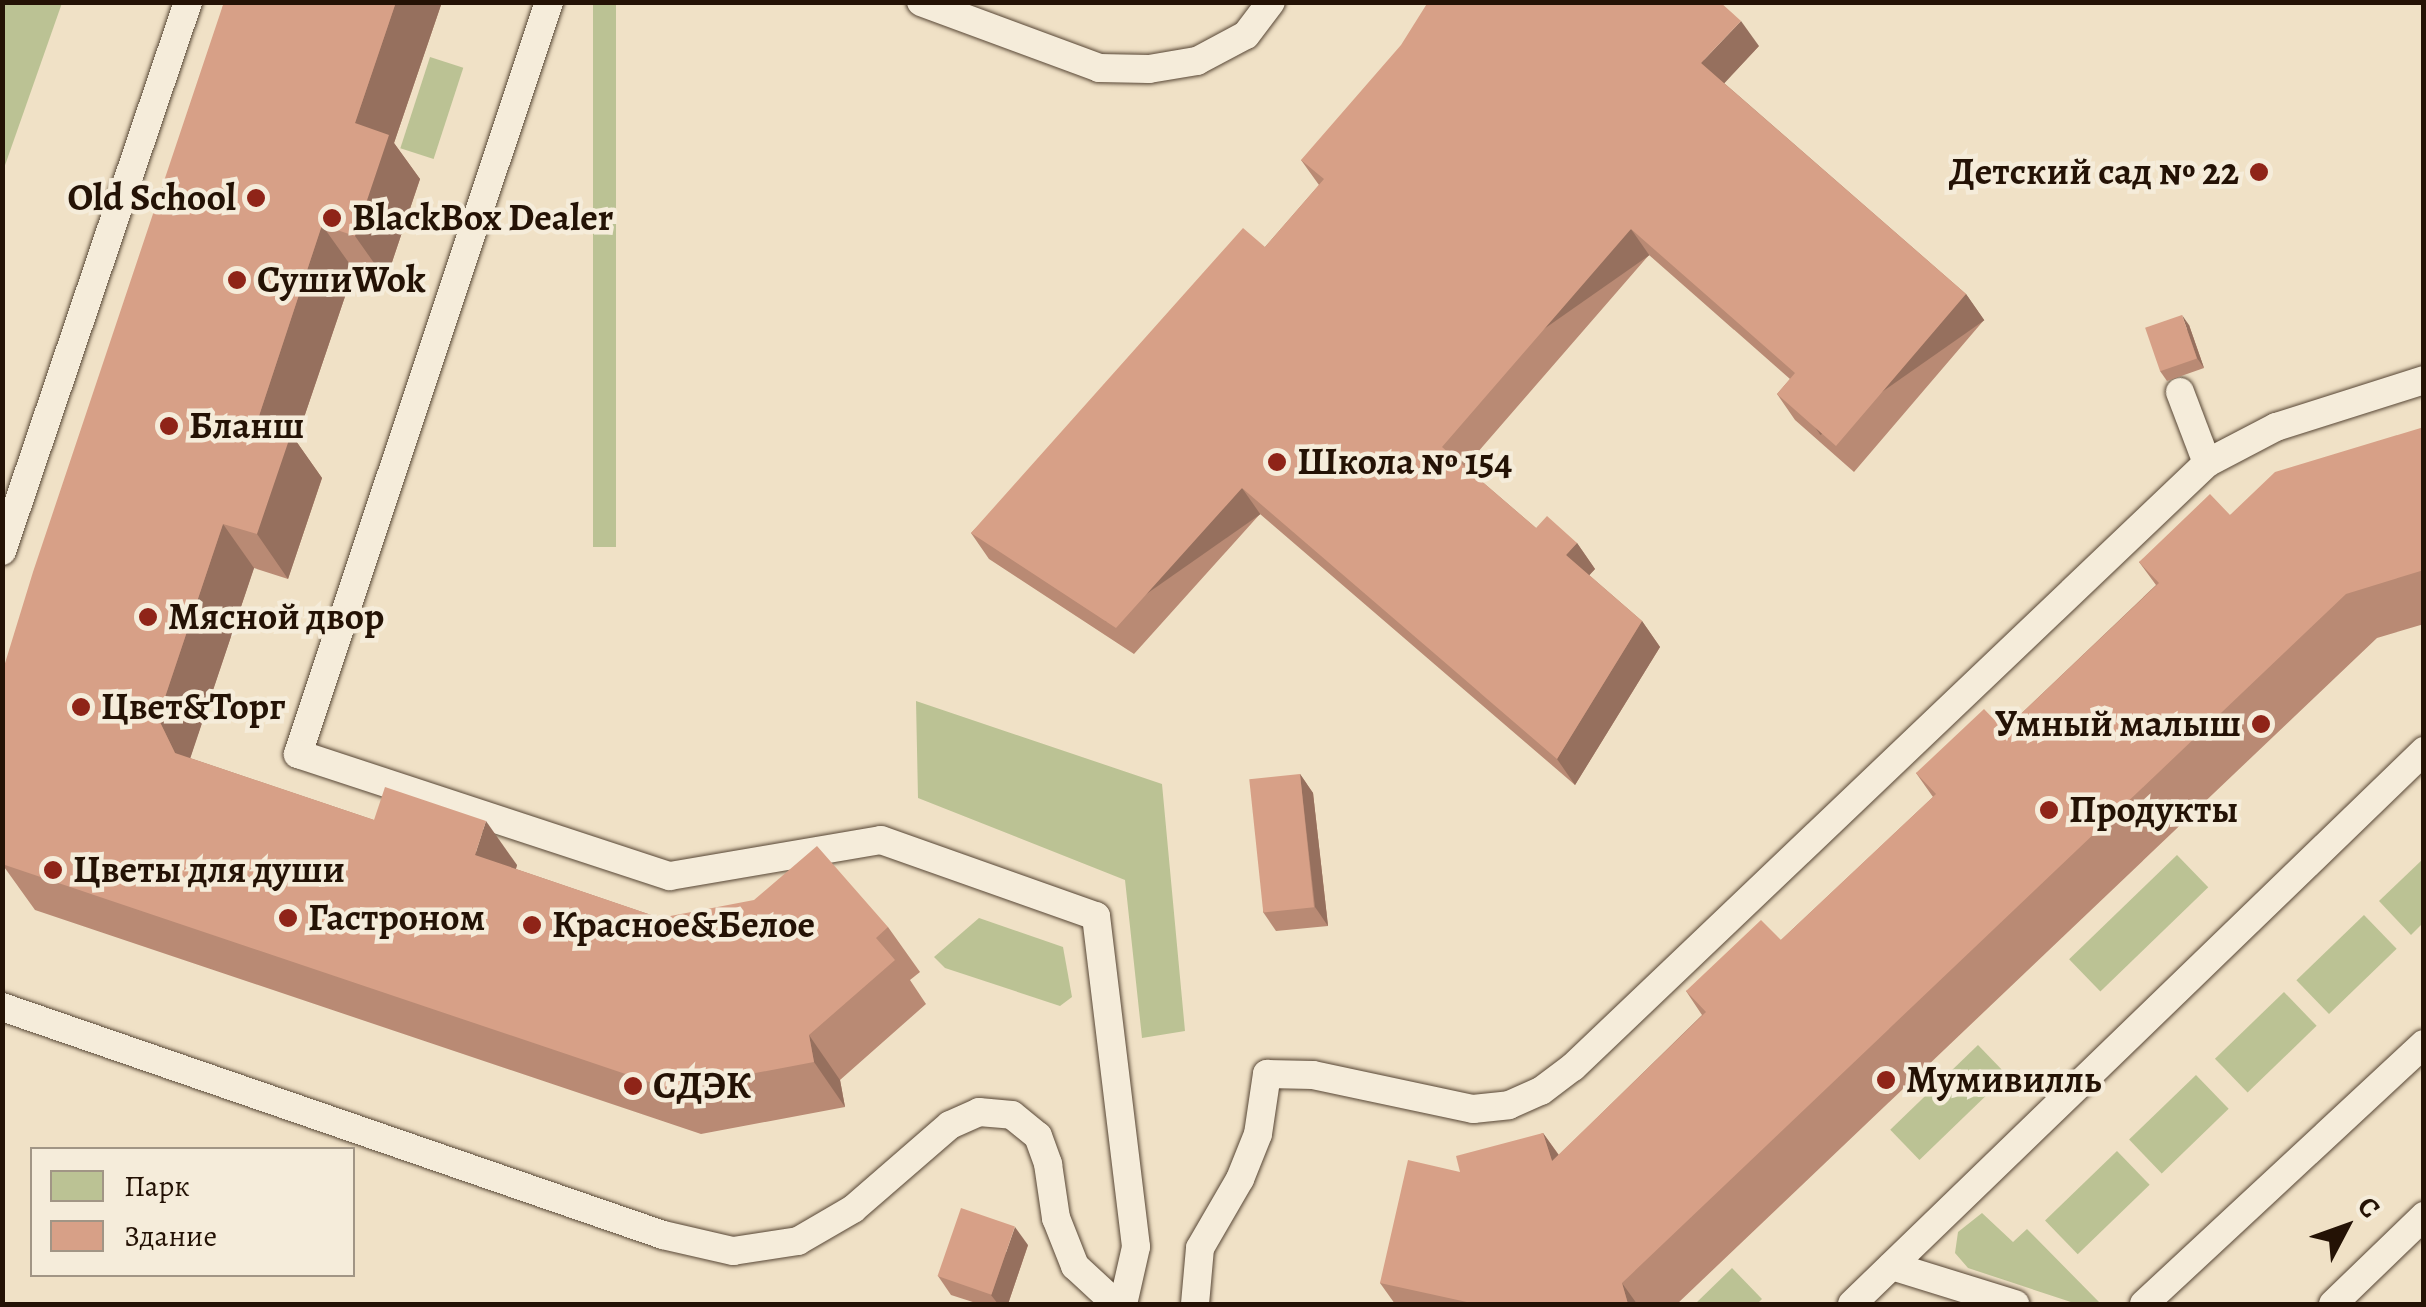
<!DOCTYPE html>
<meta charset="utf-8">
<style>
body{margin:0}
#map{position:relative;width:2426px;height:1307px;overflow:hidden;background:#f0e1c6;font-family:Alegreya,serif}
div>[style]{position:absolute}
.green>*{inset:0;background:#bbc294;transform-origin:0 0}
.roads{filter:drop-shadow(0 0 2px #574635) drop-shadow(0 0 2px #574635)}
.service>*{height:28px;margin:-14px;padding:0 14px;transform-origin:14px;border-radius:14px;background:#f5ecda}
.wall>*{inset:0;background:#b98a74}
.shaded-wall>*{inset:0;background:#96705e;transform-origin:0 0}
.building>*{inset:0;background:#d7a087;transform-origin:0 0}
.dots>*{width:28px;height:28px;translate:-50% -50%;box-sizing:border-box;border:5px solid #f5ecda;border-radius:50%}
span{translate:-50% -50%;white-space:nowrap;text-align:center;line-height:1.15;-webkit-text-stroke:9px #f5ecda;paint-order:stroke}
.poi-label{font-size:38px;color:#241205;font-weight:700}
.right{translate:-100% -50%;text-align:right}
.left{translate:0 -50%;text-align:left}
.frame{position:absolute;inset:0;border:5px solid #241205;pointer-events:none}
.legend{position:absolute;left:30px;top:1147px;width:325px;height:130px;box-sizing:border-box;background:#f5ecda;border:2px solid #a19585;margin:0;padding:12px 18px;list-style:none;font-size:30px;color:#241205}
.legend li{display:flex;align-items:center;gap:20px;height:50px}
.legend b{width:50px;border:2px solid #a19585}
.north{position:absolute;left:2296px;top:1177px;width:100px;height:100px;-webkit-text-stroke:8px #f5ecda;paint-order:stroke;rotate:49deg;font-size:28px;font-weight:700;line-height:40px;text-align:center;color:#241205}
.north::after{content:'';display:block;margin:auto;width:35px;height:45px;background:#241205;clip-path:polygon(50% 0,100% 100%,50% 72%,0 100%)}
</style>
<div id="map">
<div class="green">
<div style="clip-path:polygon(3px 2px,62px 3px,3px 171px,2px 3px)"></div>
<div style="left:593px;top:3px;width:23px;height:544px"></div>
<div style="left:430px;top:57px;width:35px;height:96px;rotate:18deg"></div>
<div style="clip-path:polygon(916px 701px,1162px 784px,1185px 1031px,1142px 1038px,1125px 880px,918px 798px)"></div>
<div style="left:2177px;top:855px;width:45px;height:150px;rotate:46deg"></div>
<div style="clip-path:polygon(2423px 859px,2423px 923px,2411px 935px,2379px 901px)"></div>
<div style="left:2364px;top:915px;width:47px;height:94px;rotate:46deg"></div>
<div style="clip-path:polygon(979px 918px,1063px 947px,1072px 997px,1060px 1006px,945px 968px,934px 957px)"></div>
<div style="left:2284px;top:992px;width:47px;height:96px;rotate:46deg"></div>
<div style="left:1978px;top:1045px;width:42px;height:122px;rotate:46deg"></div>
<div style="left:2196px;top:1075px;width:47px;height:93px;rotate:46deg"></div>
<div style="left:2117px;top:1151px;width:47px;height:100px;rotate:46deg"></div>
<div style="clip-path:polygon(1982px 1213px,2013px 1242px,2027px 1229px,2100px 1303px,2077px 1304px,1968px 1268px,1955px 1253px,1958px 1232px)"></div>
<div style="clip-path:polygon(1732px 1268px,1762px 1299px,1757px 1304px,1695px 1304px)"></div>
</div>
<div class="roads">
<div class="service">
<div style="left:549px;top:2px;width:793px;rotate:108.46deg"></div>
<div style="left:298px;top:754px;width:391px;rotate:18.2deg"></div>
<div style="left:670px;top:876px;width:214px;rotate:-9.7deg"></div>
<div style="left:881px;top:840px;width:228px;rotate:19.5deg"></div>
<div style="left:1096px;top:916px;width:333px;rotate:83.1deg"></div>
<div style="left:1136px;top:1247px;width:58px;rotate:102.8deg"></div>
<div style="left:921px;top:2px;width:190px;rotate:20.3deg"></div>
<div style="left:1099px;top:68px;width:50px;rotate:1.1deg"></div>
<div style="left:1149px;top:69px;width:49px;rotate:-9.5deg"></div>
<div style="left:1197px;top:61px;width:55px;rotate:-28deg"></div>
<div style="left:1246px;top:35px;width:41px;rotate:-52.9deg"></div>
<div style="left:2180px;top:392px;width:76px;rotate:69.2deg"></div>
<div style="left:2px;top:551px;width:580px;rotate:-71.28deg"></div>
<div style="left:2px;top:1007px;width:699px;rotate:19.03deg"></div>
<div style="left:663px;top:1235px;width:72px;rotate:12.9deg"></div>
<div style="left:733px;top:1251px;width:66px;rotate:-8.7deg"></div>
<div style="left:798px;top:1241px;width:64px;rotate:-30.2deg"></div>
<div style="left:853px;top:1209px;width:128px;rotate:-40.9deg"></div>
<div style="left:950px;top:1125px;width:32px;rotate:-24deg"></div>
<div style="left:979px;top:1112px;width:33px;rotate:5deg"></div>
<div style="left:1012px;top:1115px;width:33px;rotate:39deg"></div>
<div style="left:1038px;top:1136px;width:30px;rotate:70deg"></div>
<div style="left:1048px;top:1164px;width:55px;rotate:81.6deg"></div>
<div style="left:1056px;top:1218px;width:52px;rotate:68.4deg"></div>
<div style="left:1075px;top:1266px;width:56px;rotate:42.8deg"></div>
<div style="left:1892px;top:1266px;width:129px;rotate:17.2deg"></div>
<div style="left:1195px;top:1304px;width:56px;rotate:-84.9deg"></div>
<div style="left:1200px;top:1248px;width:80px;rotate:-59.9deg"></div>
<div style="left:1240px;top:1179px;width:48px;rotate:-68.2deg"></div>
<div style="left:1258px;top:1134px;width:61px;rotate:-81.5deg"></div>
<div style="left:1267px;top:1074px;width:46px;rotate:1.2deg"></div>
<div style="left:1313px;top:1075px;width:164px;rotate:12deg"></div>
<div style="left:1473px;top:1109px;width:36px;rotate:-6deg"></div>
<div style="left:1509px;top:1105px;width:35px;rotate:-24deg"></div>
<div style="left:1541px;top:1091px;width:40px;rotate:-37deg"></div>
<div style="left:1573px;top:1067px;width:876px;rotate:-43.61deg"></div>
<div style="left:2207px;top:463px;width:78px;rotate:-27.6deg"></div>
<div style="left:2276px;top:427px;width:155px;rotate:-17.6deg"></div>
<div style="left:1852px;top:1304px;width:796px;rotate:-44.03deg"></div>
<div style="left:2144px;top:1304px;width:382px;rotate:-42.9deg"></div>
<div style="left:2333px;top:1304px;width:127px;rotate:-44deg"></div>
</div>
</div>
<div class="wall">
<div style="clip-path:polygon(224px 2px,442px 2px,394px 143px,420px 179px,386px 280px,354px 270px,296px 441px,322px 478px,288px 579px,254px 568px,190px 758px,374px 820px,517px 865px,516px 869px,660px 918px,888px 927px,920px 972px,910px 980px,926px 1004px,840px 1080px,845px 1107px,701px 1134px,35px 910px,2px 864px)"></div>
<div style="clip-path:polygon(1759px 46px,1724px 83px,1966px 294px,1984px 320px,1854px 472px,1795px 420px,1777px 394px,1790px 379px,1649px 255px,1465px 467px,1536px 528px,1577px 543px,1595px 569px,1589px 575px,1642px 621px,1660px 647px,1575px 785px,1260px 514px,1134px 654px,989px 559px,971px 533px,1265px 247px,1319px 185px,1301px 160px)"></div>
<div style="clip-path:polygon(2189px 325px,2204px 368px,2167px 381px,2160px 371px)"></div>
<div style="clip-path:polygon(2424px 427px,2424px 624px,2377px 638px,1677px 1304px,1395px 1304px,1380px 1283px,1460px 1172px,1543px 1133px,1559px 1155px,1702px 1015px,1686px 991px,1781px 940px,1933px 797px,1916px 773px,2004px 730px,2156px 585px,2139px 562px,2230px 515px)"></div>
<div style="clip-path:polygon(1300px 774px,1313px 793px,1328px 926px,1276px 931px,1263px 912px)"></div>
<div style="clip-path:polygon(1028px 1245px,1008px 1304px,979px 1304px,951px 1295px,938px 1276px)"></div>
</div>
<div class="shaded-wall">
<div style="clip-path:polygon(396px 2px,442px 2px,394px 143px,420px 179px,386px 280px,355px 236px,355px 123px)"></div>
<div style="clip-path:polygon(1741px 21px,1759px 46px,1719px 89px,1701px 63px)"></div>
<div style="clip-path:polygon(322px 225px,354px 270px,296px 441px,322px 478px,288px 579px,257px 534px,257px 422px)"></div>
<div style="left:1631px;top:229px;width:32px;height:289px;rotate:55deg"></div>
<div style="left:1966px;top:294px;width:32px;height:200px;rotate:55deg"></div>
<div style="clip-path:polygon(2182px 315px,2189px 325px,2204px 368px,2197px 358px)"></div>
<div style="left:1242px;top:488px;width:32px;height:188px;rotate:55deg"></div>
<div style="clip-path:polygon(223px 524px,254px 568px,189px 762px,175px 753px,158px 718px)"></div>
<div style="clip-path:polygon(1577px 543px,1595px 569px,1584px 581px,1566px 555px)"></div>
<div style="clip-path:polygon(1642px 621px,1660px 647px,1575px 785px,1557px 759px)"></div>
<div style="clip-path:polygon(1300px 774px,1313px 793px,1328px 926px,1315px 907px)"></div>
<div style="clip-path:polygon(486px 821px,517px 865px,506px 900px,475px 855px)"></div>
<div style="clip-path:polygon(809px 1035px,840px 1080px,845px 1107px,814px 1062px)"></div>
<div style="clip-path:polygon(1543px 1133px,1574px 1177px,1552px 1161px)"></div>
<div style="clip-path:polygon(1015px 1227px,1028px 1245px,1008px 1304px,998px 1304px,991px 1295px)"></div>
<div style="clip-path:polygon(1622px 1283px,1637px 1304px,1628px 1304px)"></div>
</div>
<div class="building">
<div style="clip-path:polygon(224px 2px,396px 2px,355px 123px,389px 135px,355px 236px,322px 225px,257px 422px,291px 434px,257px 534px,223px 524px,158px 718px,175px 753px,374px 820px,385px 787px,486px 821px,475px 855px,660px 918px,754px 900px,817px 846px,888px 927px,876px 938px,895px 960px,809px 1035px,814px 1062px,670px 1089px,2px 864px,2px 673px,33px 572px)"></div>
<div style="clip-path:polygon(1428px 2px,1720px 2px,1741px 21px,1701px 63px,1966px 294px,1836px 446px,1777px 394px,1795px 373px,1631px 229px,1442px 447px,1536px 528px,1547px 516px,1577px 543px,1566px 555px,1642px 621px,1557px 759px,1242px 488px,1116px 628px,971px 533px,1243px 228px,1265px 247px,1324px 179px,1301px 160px,1401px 45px)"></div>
<div style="left:2182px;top:315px;width:46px;height:39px;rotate:71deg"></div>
<div style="clip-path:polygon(2424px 427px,2424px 570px,2346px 594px,1622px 1283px,1628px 1304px,1476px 1304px,1380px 1283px,1408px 1160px,1460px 1172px,1456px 1156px,1543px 1133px,1552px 1161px,1706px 1012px,1686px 991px,1761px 920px,1781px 940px,1936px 794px,1916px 773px,1984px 709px,2004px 730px,2159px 583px,2139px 562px,2210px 494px,2230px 515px,2275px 472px)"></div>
<div style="left:1300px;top:774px;width:134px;height:51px;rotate:84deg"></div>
<div style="left:961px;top:1208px;width:57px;height:72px;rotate:19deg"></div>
</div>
<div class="dots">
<div style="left:2259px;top:172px;background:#8f2418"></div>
<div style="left:256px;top:198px;background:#8f2418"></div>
<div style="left:332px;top:218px;background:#8f2418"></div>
<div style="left:237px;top:280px;background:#8f2418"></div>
<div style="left:169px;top:426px;background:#8f2418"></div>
<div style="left:1277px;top:462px;background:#8f2418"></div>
<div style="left:148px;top:617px;background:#8f2418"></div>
<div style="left:81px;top:707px;background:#8f2418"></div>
<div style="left:2261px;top:724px;background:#8f2418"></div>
<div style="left:2049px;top:810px;background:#8f2418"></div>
<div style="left:53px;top:870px;background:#8f2418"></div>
<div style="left:288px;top:918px;background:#8f2418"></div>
<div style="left:532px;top:925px;background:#8f2418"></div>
<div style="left:1886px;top:1080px;background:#8f2418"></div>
<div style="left:633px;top:1086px;background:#8f2418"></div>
</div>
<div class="poi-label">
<span class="right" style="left:2239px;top:172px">Детский сад № 22</span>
<span class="right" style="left:236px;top:198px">Old School</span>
<span class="left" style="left:352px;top:218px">BlackBox Dealer</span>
<span class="left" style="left:257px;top:280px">СушиWok</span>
<span class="left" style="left:189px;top:426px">Бланш</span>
<span class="left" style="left:1297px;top:462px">Школа № 154</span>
<span class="left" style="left:168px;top:617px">Мясной двор</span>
<span class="left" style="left:101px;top:707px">Цвет&amp;Торг</span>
<span class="right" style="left:2241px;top:724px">Умный малыш</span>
<span class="left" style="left:2069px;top:810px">Продукты</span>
<span class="left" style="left:73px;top:870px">Цветы для души</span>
<span class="left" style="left:308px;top:918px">Гастроном</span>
<span class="left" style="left:552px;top:925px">Красное&amp;Белое</span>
<span class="left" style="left:1906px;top:1080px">Мумивилль</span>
<span class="left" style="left:653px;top:1086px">СДЭК</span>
</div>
<div class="frame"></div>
<ul class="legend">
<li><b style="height:28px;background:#bbc294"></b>Парк</li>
<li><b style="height:28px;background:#d7a087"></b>Здание</li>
</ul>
<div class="north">С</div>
</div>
